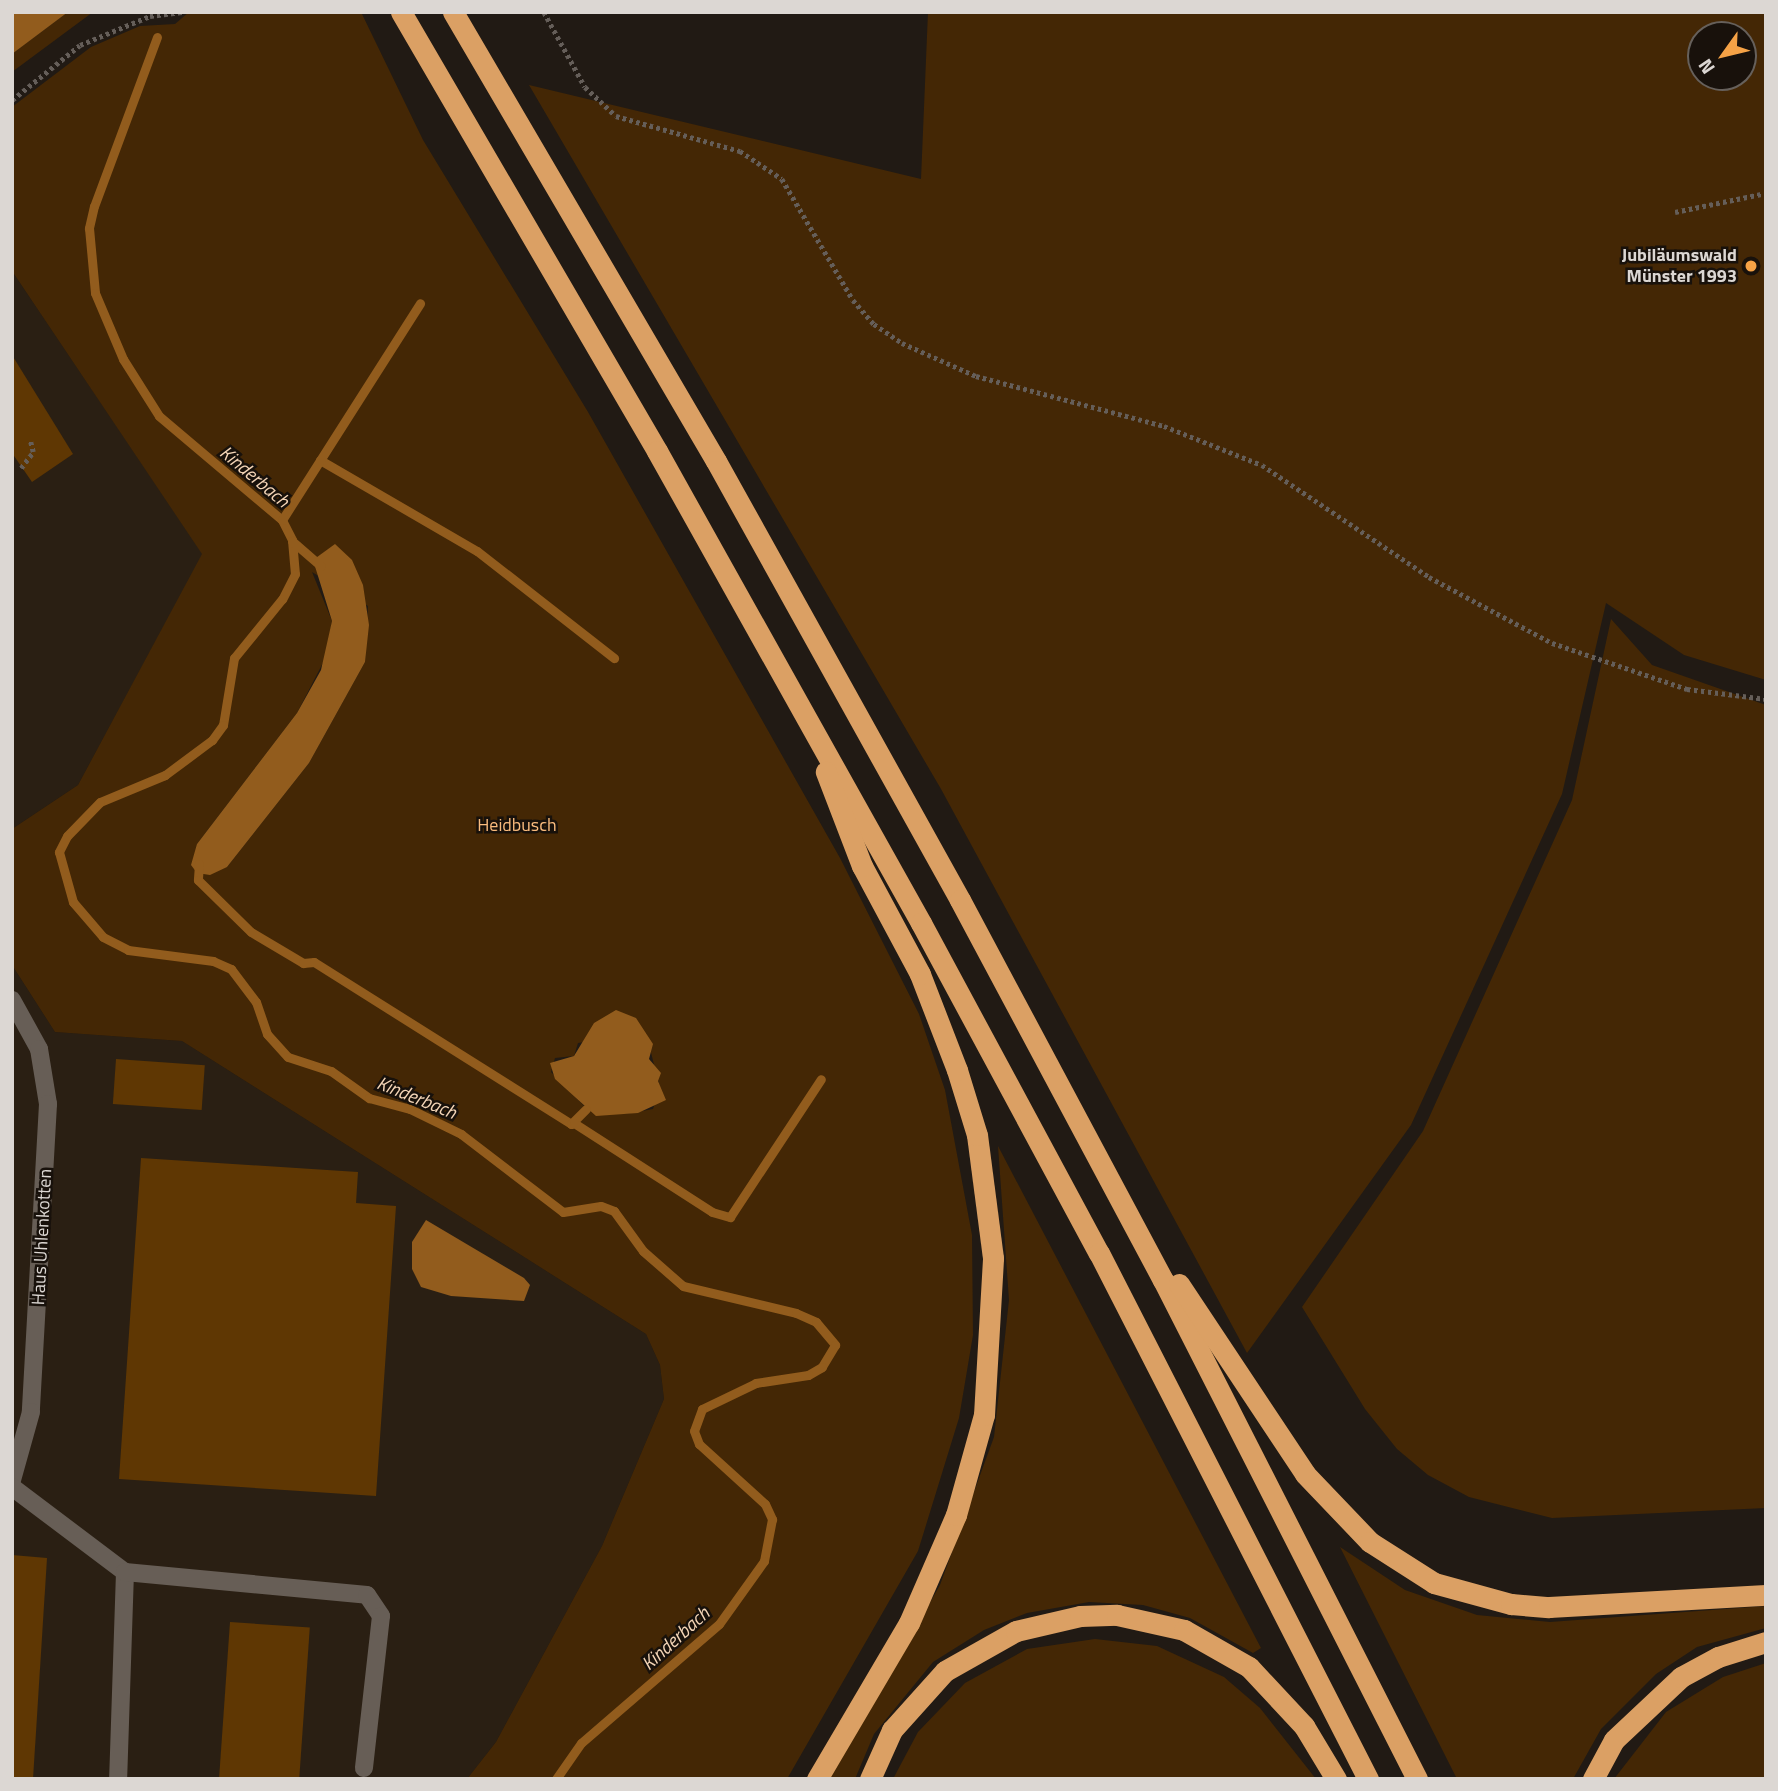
<!DOCTYPE html>
<meta charset="utf-8">
<style>
body{margin:0}
#map{position:relative;width:1778px;height:1791px;overflow:hidden;background:#211a14;font-family:"Titillium Web",sans-serif}
div>[style]{position:absolute}
.built>*{inset:0;background:#2a1f13}
.green>*{inset:0;background:#442705}
.water>*{inset:0;background:#925c1d}
.stream>*{height:9px;margin:-4.5px;padding:0 4.5px;transform-origin:4.5px;border-radius:4.5px;background:#925c1d}
.building>*{inset:0;background:#5f3703;transform-origin:0 0}
.path>*{height:4.5px;margin-top:-2.25px;transform-origin:0;background:repeating-linear-gradient(90deg,#655e59 0 3.5px,transparent 0 7px)}
.minor>*{height:18px;margin:-9px;padding:0 9px;transform-origin:9px;border-radius:9px;background:#675e56}
.highway>*{height:21px;margin:-10.5px;padding:0 10.5px;transform-origin:10.5px;border-radius:10.5px;background:#dba064}
.dots>*{width:19px;height:19px;translate:-50% -50%;box-sizing:border-box;border:4px solid #18110b;border-radius:50%}
span{translate:-50% -50%;white-space:nowrap;text-align:center;line-height:1.15;-webkit-text-stroke:5px #18110b;paint-order:stroke}
.poi-label{font-size:18px;color:#dcd7d3;font-weight:700}
.right{translate:-100% -50%;text-align:right}
.park-label{font-size:18px;color:#fbbc7e}
.street-label{font-size:18px;color:#dcd7d3}
.water-label{font-size:19px;color:#f4d5b7;font-style:italic}
.frame{position:absolute;inset:0;border:14px solid #dcd7d3;pointer-events:none}
.north{position:absolute;left:1687px;top:21px;width:70px;height:70px;box-sizing:border-box;background:#18110b;border:2px solid #66605b;border-radius:50%;rotate:236deg;font-size:19px;font-weight:700;line-height:28px;text-align:center;color:#dcd7d3}
.north::after{content:'';display:block;margin:auto;width:24px;height:32px;background:#f5a246;clip-path:polygon(50% 0,100% 100%,50% 72%,0 100%)}
</style>
<div id="map">
<div class="built">
<div style="clip-path:polygon(12px 271px,203px 554px,78px 785px,12px 829px)"></div>
<div style="clip-path:polygon(12px 965px,55px 1032px,182px 1041px,646px 1334px,660px 1365px,664px 1399px,602px 1546px,496px 1742px,467px 1779px,12px 1779px)"></div>
</div>
<div class="green">
<div style="clip-path:polygon(68px 12px,93px 12px,12px 72px,12px 54px)"></div>
<div style="clip-path:polygon(evenodd,189px 12px,361px 12px,423px 140px,588px 412px,840px 858px,919px 1014px,945px 1090px,972px 1235px,973px 1335px,959px 1418px,918px 1551px,787px 1779px,467px 1779px,496px 1742px,602px 1546px,664px 1399px,660px 1365px,646px 1334px,182px 1041px,55px 1032px,12px 965px,12px 829px,78px 785px,202px 554px,12px 271px,12px 107px,91px 47px,140px 26px,175px 24px,189px 12px,312px 572px,368px 606px,365px 662px,309px 763px,227px 867px,197px 844px,297px 713px,327px 655px,332px 621px,312px 572px,189px 12px,646px 1033px,660px 1088px,653px 1109px,626px 1114px,587px 1109px,551px 1072px,555px 1058px,574px 1056px,578px 1043px,646px 1033px)"></div>
<div style="clip-path:polygon(evenodd,928px 12px,1766px 12px,1766px 680px,1684px 655px,1606px 603px,1562px 794px,1411px 1125px,1247px 1353px,941px 789px,529px 85px,921px 179px,928px 12px,1743px 35px,1743px 77px,1701px 77px,1701px 35px,1743px 35px)"></div>
<div style="clip-path:polygon(1611px 619px,1652px 665px,1766px 705px,1766px 1508px,1552px 1518px,1469px 1497px,1428px 1475px,1397px 1449px,1365px 1409px,1302px 1307px,1423px 1131px,1572px 800px)"></div>
<div style="clip-path:polygon(998px 1146px,1261px 1648px,1253px 1653px,1190px 1618px,1143px 1605px,1089px 1602px,1027px 1613px,984px 1630px,933px 1662px,874px 1734px,855px 1779px,829px 1779px,940px 1585px,994px 1437px,1009px 1300px)"></div>
<div style="clip-path:polygon(1340px 1547px,1405px 1590px,1477px 1615px,1550px 1622px,1766px 1606px,1766px 1628px,1697px 1647px,1656px 1674px,1601px 1729px,1573px 1779px,1457px 1779px)"></div>
<div style="clip-path:polygon(1095px 1639px,1157px 1646px,1224px 1677px,1260px 1708px,1316px 1779px,893px 1779px,918px 1732px,965px 1683px,1027px 1649px)"></div>
<div style="clip-path:polygon(1766px 1663px,1766px 1779px,1614px 1779px,1666px 1712px,1723px 1677px)"></div>
</div>
<div class="water">
<div style="clip-path:polygon(12px 12px,68px 12px,12px 54px)"></div>
<div style="clip-path:polygon(335px 544px,352px 560px,363px 585px,369px 625px,365px 662px,309px 763px,227px 867px,210px 875px,197px 873px,191px 865px,197px 844px,297px 713px,321px 670px,332px 621px,313px 560px)"></div>
<div style="clip-path:polygon(616px 1010px,636px 1018px,653px 1044px,649px 1059px,661px 1073px,658px 1081px,666px 1100px,638px 1113px,596px 1116px,555px 1079px,550px 1063px,574px 1056px,594px 1023px)"></div>
<div style="clip-path:polygon(426px 1220px,524px 1278px,530px 1285px,524px 1301px,451px 1296px,421px 1287px,412px 1269px,412px 1242px)"></div>
</div>
<div class="stream">
<div style="left:157px;top:37px;width:180px;rotate:110.4deg"></div>
<div style="left:94px;top:206px;width:23px;rotate:103deg"></div>
<div style="left:89px;top:228px;width:65px;rotate:84.7deg"></div>
<div style="left:95px;top:293px;width:72px;rotate:67deg"></div>
<div style="left:123px;top:359px;width:67px;rotate:57.7deg"></div>
<div style="left:159px;top:416px;width:161px;rotate:40.2deg"></div>
<div style="left:282px;top:520px;width:22px;rotate:63deg"></div>
<div style="left:292px;top:540px;width:34px;rotate:85deg"></div>
<div style="left:295px;top:574px;width:28px;rotate:117deg"></div>
<div style="left:282px;top:599px;width:76px;rotate:129.1deg"></div>
<div style="left:234px;top:658px;width:68px;rotate:99.3deg"></div>
<div style="left:223px;top:725px;width:19px;rotate:126deg"></div>
<div style="left:212px;top:740px;width:59px;rotate:143.3deg"></div>
<div style="left:165px;top:775px;width:70px;rotate:157.4deg"></div>
<div style="left:100px;top:802px;width:47px;rotate:134.1deg"></div>
<div style="left:67px;top:836px;width:18px;rotate:117deg"></div>
<div style="left:59px;top:852px;width:52px;rotate:74.4deg"></div>
<div style="left:73px;top:902px;width:46px;rotate:49.4deg"></div>
<div style="left:103px;top:937px;width:28px;rotate:27deg"></div>
<div style="left:128px;top:950px;width:86px;rotate:7.4deg"></div>
<div style="left:213px;top:961px;width:20px;rotate:24deg"></div>
<div style="left:231px;top:969px;width:41px;rotate:52.9deg"></div>
<div style="left:256px;top:1002px;width:34px;rotate:71deg"></div>
<div style="left:267px;top:1034px;width:31px;rotate:48deg"></div>
<div style="left:288px;top:1057px;width:45px;rotate:18deg"></div>
<div style="left:331px;top:1071px;width:47px;rotate:35.4deg"></div>
<div style="left:369px;top:1098px;width:42px;rotate:15deg"></div>
<div style="left:410px;top:1109px;width:57px;rotate:26.1deg"></div>
<div style="left:461px;top:1134px;width:128px;rotate:37.4deg"></div>
<div style="left:563px;top:1212px;width:38px;rotate:-9deg"></div>
<div style="left:601px;top:1206px;width:14px;rotate:21deg"></div>
<div style="left:614px;top:1211px;width:49px;rotate:54.1deg"></div>
<div style="left:643px;top:1251px;width:53px;rotate:41.2deg"></div>
<div style="left:683px;top:1286px;width:116px;rotate:13.4deg"></div>
<div style="left:796px;top:1313px;width:22px;rotate:24deg"></div>
<div style="left:816px;top:1322px;width:30px;rotate:50deg"></div>
<div style="left:835px;top:1345px;width:26px;rotate:121deg"></div>
<div style="left:822px;top:1367px;width:16px;rotate:150deg"></div>
<div style="left:808px;top:1375px;width:53px;rotate:171.3deg"></div>
<div style="left:756px;top:1383px;width:60px;rotate:154.3deg"></div>
<div style="left:702px;top:1409px;width:23px;rotate:110deg"></div>
<div style="left:694px;top:1431px;width:14px;rotate:69deg"></div>
<div style="left:699px;top:1444px;width:89px;rotate:42.3deg"></div>
<div style="left:765px;top:1504px;width:17px;rotate:65deg"></div>
<div style="left:772px;top:1519px;width:43px;rotate:100.8deg"></div>
<div style="left:764px;top:1561px;width:77px;rotate:125.5deg"></div>
<div style="left:719px;top:1624px;width:182px;rotate:139.2deg"></div>
<div style="left:581px;top:1743px;width:44px;rotate:124.8deg"></div>
<div style="left:320px;top:460px;width:181px;rotate:30.1deg"></div>
<div style="left:477px;top:551px;width:174px;rotate:38deg"></div>
<div style="left:282px;top:520px;width:257px;rotate:-57.5deg"></div>
<div style="left:292px;top:541px;width:38px;rotate:41deg"></div>
<div style="left:199px;top:864px;width:16px;rotate:94deg"></div>
<div style="left:198px;top:880px;width:74px;rotate:44.5deg"></div>
<div style="left:251px;top:932px;width:61px;rotate:30.8deg"></div>
<div style="left:303px;top:963px;width:11px;rotate:-5deg"></div>
<div style="left:314px;top:962px;width:304px;rotate:32.2deg"></div>
<div style="left:571px;top:1124px;width:21px;rotate:-45deg"></div>
<div style="left:574px;top:1123px;width:164px;rotate:32.8deg"></div>
<div style="left:712px;top:1212px;width:19px;rotate:16deg"></div>
<div style="left:730px;top:1217px;width:165px;rotate:-56.6deg"></div>
</div>
<div class="building">
<div style="clip-path:polygon(12px 355px,73px 454px,32px 482px,12px 453px)"></div>
<div style="left:116px;top:1059px;width:89px;height:45px;rotate:4deg"></div>
<div style="clip-path:polygon(141px 1158px,358px 1172px,356px 1203px,396px 1206px,376px 1496px,119px 1479px)"></div>
<div style="clip-path:polygon(12px 1555px,47px 1558px,33px 1779px,12px 1779px)"></div>
<div style="left:230px;top:1622px;width:80px;height:157px;rotate:4deg"></div>
</div>
<div class="path">
<div style="left:544px;top:12px;width:85px;rotate:61.3deg"></div>
<div style="left:585px;top:87px;width:42px;rotate:43.1deg"></div>
<div style="left:616px;top:116px;width:129px;rotate:15.8deg"></div>
<div style="left:740px;top:151px;width:50px;rotate:33.7deg"></div>
<div style="left:782px;top:179px;width:140px;rotate:59.6deg"></div>
<div style="left:853px;top:300px;width:32px;rotate:49deg"></div>
<div style="left:874px;top:324px;width:34px;rotate:34deg"></div>
<div style="left:902px;top:343px;width:81px;rotate:24deg"></div>
<div style="left:976px;top:376px;width:195px;rotate:14.9deg"></div>
<div style="left:1164px;top:426px;width:105px;rotate:21.7deg"></div>
<div style="left:1262px;top:465px;width:201px;rotate:33.8deg"></div>
<div style="left:1429px;top:577px;width:140px;rotate:28.2deg"></div>
<div style="left:1552px;top:643px;width:143px;rotate:18.8deg"></div>
<div style="left:1687px;top:689px;width:80px;rotate:7.2deg"></div>
<div style="left:12px;top:100px;width:87px;rotate:-39deg"></div>
<div style="left:80px;top:45px;width:76px;rotate:-22.5deg"></div>
<div style="left:150px;top:16px;width:32px;rotate:-7deg"></div>
<div style="left:1675px;top:212px;width:93px;rotate:-11.8deg"></div>
<div style="left:21px;top:468px;width:20px;rotate:-53deg"></div>
<div style="left:33px;top:452px;width:12px;rotate:-104deg"></div>
</div>
<div class="minor">
<div style="left:12px;top:1000px;width:56px;rotate:61.1deg"></div>
<div style="left:39px;top:1049px;width:56px;rotate:80.7deg"></div>
<div style="left:48px;top:1104px;width:308px;rotate:93.2deg"></div>
<div style="left:31px;top:1412px;width:71px;rotate:105.6deg"></div>
<div style="left:12px;top:1487px;width:141px;rotate:37deg"></div>
<div style="left:125px;top:1572px;width:207px;rotate:91.9deg"></div>
<div style="left:125px;top:1572px;width:243px;rotate:5.4deg"></div>
<div style="left:367px;top:1595px;width:25px;rotate:56deg"></div>
<div style="left:381px;top:1616px;width:153px;rotate:96.4deg"></div>
</div>
<div class="highway">
<div style="left:401px;top:12px;width:508px;rotate:59.75deg"></div>
<div style="left:657px;top:451px;width:541px;rotate:60.78deg"></div>
<div style="left:921px;top:923px;width:375px;rotate:61.7deg"></div>
<div style="left:1099px;top:1253px;width:591px;rotate:62.91deg"></div>
<div style="left:453px;top:12px;width:520px;rotate:59.64deg"></div>
<div style="left:716px;top:461px;width:502px;rotate:60.93deg"></div>
<div style="left:960px;top:900px;width:431px;rotate:61.9deg"></div>
<div style="left:1163px;top:1280px;width:560px;rotate:63.02deg"></div>
<div style="left:1179px;top:1284px;width:228px;rotate:56.4deg"></div>
<div style="left:1305px;top:1474px;width:94px;rotate:46.3deg"></div>
<div style="left:1370px;top:1542px;width:76px;rotate:32.6deg"></div>
<div style="left:1434px;top:1583px;width:80px;rotate:15.3deg"></div>
<div style="left:1511px;top:1604px;width:38px;rotate:5deg"></div>
<div style="left:1549px;top:1607px;width:217px;rotate:-3.2deg"></div>
<div style="left:817px;top:1779px;width:181px;rotate:-59.5deg"></div>
<div style="left:909px;top:1623px;width:118px;rotate:-66.5deg"></div>
<div style="left:956px;top:1515px;width:104px;rotate:-74.4deg"></div>
<div style="left:984px;top:1415px;width:157px;rotate:-86.7deg"></div>
<div style="left:993px;top:1258px;width:124px;rotate:-97.4deg"></div>
<div style="left:977px;top:1135px;width:68px;rotate:-107.1deg"></div>
<div style="left:957px;top:1070px;width:103px;rotate:-111.1deg"></div>
<div style="left:920px;top:974px;width:123px;rotate:-118.2deg"></div>
<div style="left:862px;top:866px;width:101px;rotate:-111deg"></div>
<div style="left:870px;top:1779px;width:54px;rotate:-65.8deg"></div>
<div style="left:892px;top:1730px;width:79px;rotate:-48.1deg"></div>
<div style="left:945px;top:1671px;width:81px;rotate:-29.4deg"></div>
<div style="left:1016px;top:1631px;width:66px;rotate:-13.2deg"></div>
<div style="left:1080px;top:1616px;width:37px;rotate:-2deg"></div>
<div style="left:1117px;top:1615px;width:69px;rotate:12.6deg"></div>
<div style="left:1184px;top:1630px;width:75px;rotate:29.6deg"></div>
<div style="left:1249px;top:1667px;width:81px;rotate:47deg"></div>
<div style="left:1304px;top:1726px;width:62px;rotate:58.9deg"></div>
<div style="left:1593px;top:1779px;width:44px;rotate:-61.7deg"></div>
<div style="left:1614px;top:1740px;width:92px;rotate:-43.2deg"></div>
<div style="left:1681px;top:1677px;width:42px;rotate:-28.4deg"></div>
<div style="left:1718px;top:1657px;width:50px;rotate:-17.4deg"></div>
</div>
<div class="dots">
<div style="left:1751px;top:266px;background:#f5a246"></div>
</div>
<div class="poi-label">
<span class="right" style="left:1737px;top:266px">Jubiläumswald<br>Münster 1993</span>
</div>
<div class="park-label">
<span style="left:517px;top:825px">Heidbusch</span>
</div>
<div class="street-label">
<span style="left:42px;top:1237px;rotate:-87deg">Haus Uhlenkotten</span>
</div>
<div class="water-label">
<span style="left:255px;top:476px;rotate:40deg">Kinderbach</span>
<span style="left:417px;top:1097px;rotate:22deg">Kinderbach</span>
<span style="left:675px;top:1638px;rotate:-42deg">Kinderbach</span>
</div>
<div class="frame"></div>
<div class="north">N</div>
</div>
